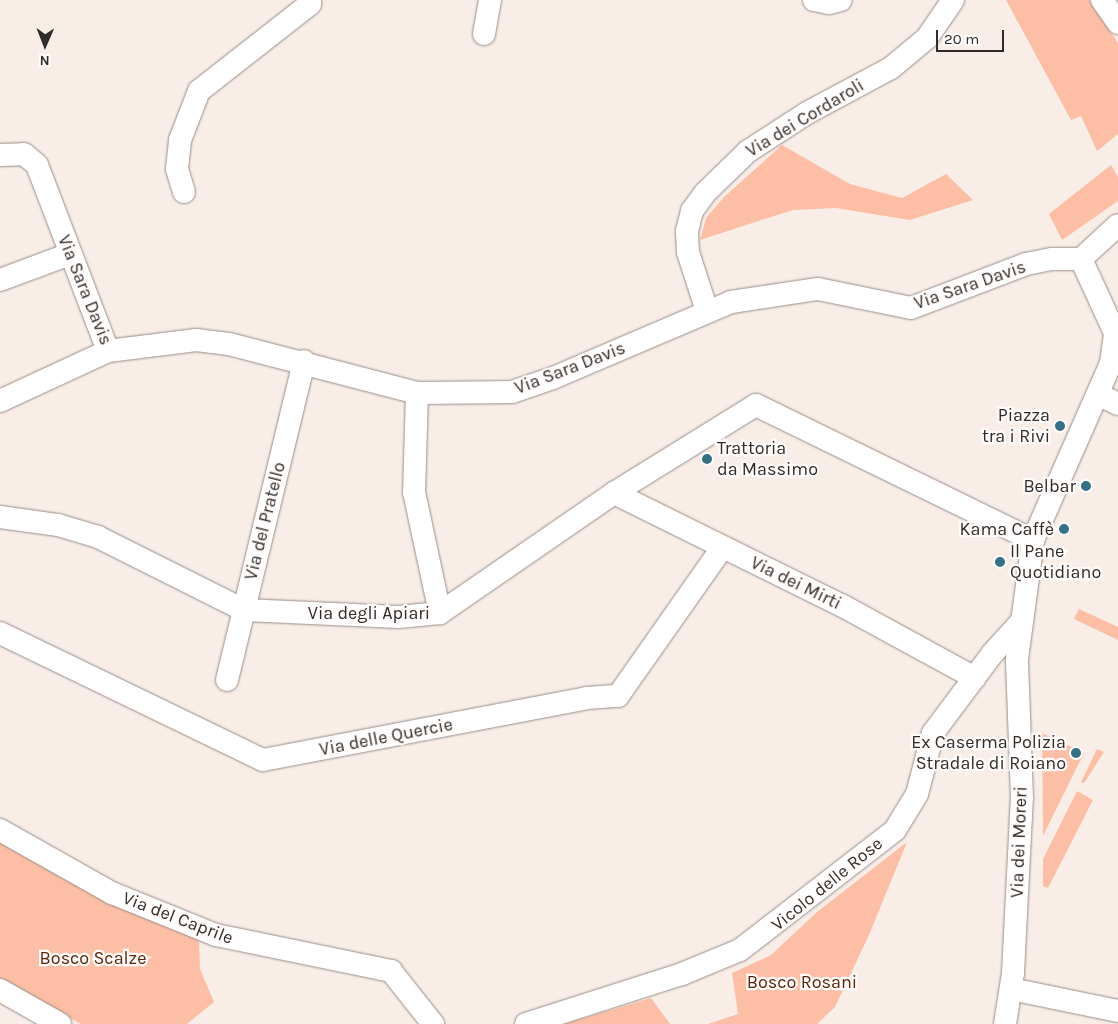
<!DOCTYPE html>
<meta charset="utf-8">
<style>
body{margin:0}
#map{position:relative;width:1118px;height:1024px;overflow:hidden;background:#f9ede7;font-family:Karla,sans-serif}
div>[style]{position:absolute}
.green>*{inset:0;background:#fcbfa5}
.roads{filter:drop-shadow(0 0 1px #988d88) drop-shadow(0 0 1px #988d88)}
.minor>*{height:22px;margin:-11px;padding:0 11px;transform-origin:11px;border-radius:11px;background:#fff}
.dots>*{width:14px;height:14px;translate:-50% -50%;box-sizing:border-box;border:2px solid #fffcfb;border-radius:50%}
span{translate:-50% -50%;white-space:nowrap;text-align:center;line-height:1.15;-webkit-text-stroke:4.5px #fffcfb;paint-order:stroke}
.street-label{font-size:18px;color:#302c2a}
.poi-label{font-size:18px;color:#302c2a}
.right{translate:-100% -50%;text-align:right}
.left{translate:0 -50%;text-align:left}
.park-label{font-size:18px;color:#5b2405}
.north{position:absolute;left:20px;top:20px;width:50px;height:50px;-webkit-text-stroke:4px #fffcfb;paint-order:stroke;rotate:181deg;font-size:14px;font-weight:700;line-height:20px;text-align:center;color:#302c2a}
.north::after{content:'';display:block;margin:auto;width:18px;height:22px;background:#302c2a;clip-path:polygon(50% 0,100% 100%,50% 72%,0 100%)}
.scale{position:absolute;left:936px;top:30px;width:68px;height:22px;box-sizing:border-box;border:2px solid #302c2a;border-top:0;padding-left:6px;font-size:15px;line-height:18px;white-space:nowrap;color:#302c2a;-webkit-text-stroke:4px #fffcfb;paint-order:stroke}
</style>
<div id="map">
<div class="green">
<div style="clip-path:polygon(1006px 0,1089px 0,1118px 43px,1118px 134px,1097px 151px,1081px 116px,1071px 120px)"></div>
<div style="clip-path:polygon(782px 145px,850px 184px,902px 198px,946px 174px,973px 200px,910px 220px,836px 208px,793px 210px,700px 240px,706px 218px,724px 197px)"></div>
<div style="clip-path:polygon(1111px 165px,1118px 177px,1118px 201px,1062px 240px,1049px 214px)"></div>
<div style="clip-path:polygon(1079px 609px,1118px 627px,1118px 640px,1074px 619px)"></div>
<div style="clip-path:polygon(1042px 733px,1084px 753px,1043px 836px)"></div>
<div style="clip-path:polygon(1097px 749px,1104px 752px,1084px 783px,1081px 782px)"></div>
<div style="clip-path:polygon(1077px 791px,1093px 800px,1048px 888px,1043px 886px,1043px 859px)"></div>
<div style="clip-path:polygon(0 841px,199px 941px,200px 969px,214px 1002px,187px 1024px,81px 1024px,0 981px)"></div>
<div style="clip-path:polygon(907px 842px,869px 935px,835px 1007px,817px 1024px,708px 1024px,738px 1014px,732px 973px,771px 955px,817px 912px)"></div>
<div style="clip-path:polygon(651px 998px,670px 1024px,564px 1024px)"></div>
</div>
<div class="roads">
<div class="minor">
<div style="left:814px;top:0;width:15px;rotate:11deg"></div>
<div style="left:829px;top:3px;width:12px;rotate:-14deg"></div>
<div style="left:1102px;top:0;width:28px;rotate:55deg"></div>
<div style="left:484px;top:34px;width:35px;rotate:-80deg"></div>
<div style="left:0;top:155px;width:24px;rotate:-2deg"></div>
<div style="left:24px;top:154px;width:17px;rotate:40deg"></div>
<div style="left:37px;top:165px;width:199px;rotate:69.1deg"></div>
<div style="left:108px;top:351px;width:89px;rotate:-7.1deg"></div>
<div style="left:196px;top:340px;width:33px;rotate:7deg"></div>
<div style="left:229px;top:344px;width:194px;rotate:14.6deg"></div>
<div style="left:417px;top:393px;width:95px;rotate:-0.6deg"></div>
<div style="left:512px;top:392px;width:43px;rotate:-18.9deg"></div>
<div style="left:553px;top:378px;width:194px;rotate:-23.1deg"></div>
<div style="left:731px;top:302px;width:88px;rotate:-8.5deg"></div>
<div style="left:818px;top:289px;width:95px;rotate:11.5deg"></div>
<div style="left:911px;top:308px;width:123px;rotate:-20.9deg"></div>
<div style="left:1026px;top:264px;width:26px;rotate:-11deg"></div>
<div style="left:1052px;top:259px;width:29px"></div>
<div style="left:184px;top:192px;width:24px;rotate:-107deg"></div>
<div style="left:177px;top:169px;width:29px;rotate:-84deg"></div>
<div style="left:180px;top:140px;width:53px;rotate:-68.8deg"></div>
<div style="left:199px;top:91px;width:141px;rotate:-38.1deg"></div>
<div style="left:310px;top:4px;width:4px;rotate:-90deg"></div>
<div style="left:1081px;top:259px;width:50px;rotate:-42.6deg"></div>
<div style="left:0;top:280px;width:75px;rotate:-20.4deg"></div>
<div style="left:707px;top:311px;width:62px;rotate:-107.9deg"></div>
<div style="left:688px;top:252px;width:21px;rotate:-93deg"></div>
<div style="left:687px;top:231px;width:21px;rotate:-76deg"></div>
<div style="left:692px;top:211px;width:22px;rotate:-54deg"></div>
<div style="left:705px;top:193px;width:59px;rotate:-44.3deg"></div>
<div style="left:747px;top:152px;width:72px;rotate:-33deg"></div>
<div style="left:807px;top:113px;width:95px;rotate:-28.2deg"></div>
<div style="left:891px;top:68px;width:47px;rotate:-39.8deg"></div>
<div style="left:927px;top:38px;width:46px;rotate:-55.6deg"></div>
<div style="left:417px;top:393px;width:99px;rotate:91.7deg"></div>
<div style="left:414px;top:492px;width:124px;rotate:77.9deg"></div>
<div style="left:1098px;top:394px;width:22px;rotate:27deg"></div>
<div style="left:0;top:401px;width:119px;rotate:-24.8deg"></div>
<div style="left:614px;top:493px;width:255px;rotate:26.3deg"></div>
<div style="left:843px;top:606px;width:150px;rotate:28.6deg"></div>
<div style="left:0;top:517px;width:59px;rotate:7.9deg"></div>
<div style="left:58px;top:525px;width:42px;rotate:16.7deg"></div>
<div style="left:98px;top:537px;width:163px;rotate:26.6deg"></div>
<div style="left:244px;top:610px;width:155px;rotate:2.6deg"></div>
<div style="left:399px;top:617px;width:41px;rotate:-5.6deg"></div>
<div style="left:440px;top:613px;width:211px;rotate:-34.6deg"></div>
<div style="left:614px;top:493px;width:167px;rotate:-31.8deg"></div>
<div style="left:756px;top:405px;width:308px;rotate:26deg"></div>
<div style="left:0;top:633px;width:292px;rotate:25.8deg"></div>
<div style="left:263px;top:760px;width:330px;rotate:-10.8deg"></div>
<div style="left:587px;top:698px;width:31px;rotate:-4deg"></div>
<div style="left:618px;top:696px;width:181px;rotate:-54.9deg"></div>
<div style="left:227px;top:680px;width:328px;rotate:-76.4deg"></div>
<div style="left:0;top:830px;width:129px;rotate:29.4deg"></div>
<div style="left:112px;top:893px;width:112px;rotate:22deg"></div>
<div style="left:216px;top:935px;width:179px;rotate:11.6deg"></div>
<div style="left:391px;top:971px;width:68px;rotate:51.6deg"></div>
<div style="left:1011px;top:989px;width:109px;rotate:11.6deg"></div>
<div style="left:0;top:990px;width:69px;rotate:29.5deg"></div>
<div style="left:526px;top:1024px;width:164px;rotate:-17.8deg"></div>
<div style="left:682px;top:974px;width:63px;rotate:-22.5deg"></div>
<div style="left:740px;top:950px;width:196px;rotate:-37.7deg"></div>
<div style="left:895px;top:830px;width:42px;rotate:-58.6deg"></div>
<div style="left:917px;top:794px;width:63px;rotate:-75.3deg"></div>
<div style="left:933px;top:733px;width:99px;rotate:-53.2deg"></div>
<div style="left:992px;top:654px;width:43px;rotate:-47.8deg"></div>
<div style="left:1005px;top:1024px;width:52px;rotate:-81.1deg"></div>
<div style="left:1013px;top:973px;width:175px;rotate:-87.1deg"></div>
<div style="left:1022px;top:798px;width:139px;rotate:-92.1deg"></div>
<div style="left:1017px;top:659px;width:120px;rotate:-82.3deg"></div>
<div style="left:1033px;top:540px;width:193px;rotate:-66.2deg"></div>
<div style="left:1111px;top:363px;width:30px;rotate:-82deg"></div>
<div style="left:1115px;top:333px;width:81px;rotate:-114.7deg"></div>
</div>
</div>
<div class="dots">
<div style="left:1060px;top:426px;background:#347187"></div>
<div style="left:707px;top:459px;background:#347187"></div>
<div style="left:1086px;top:486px;background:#347187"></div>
<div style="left:1064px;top:529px;background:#347187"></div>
<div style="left:1000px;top:562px;background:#347187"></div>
<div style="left:1076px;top:753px;background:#347187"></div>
</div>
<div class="street-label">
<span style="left:805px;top:118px;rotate:-31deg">Via dei Cordaroli</span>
<span style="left:970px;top:285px;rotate:-19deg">Via Sara Davis</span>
<span style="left:85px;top:290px;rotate:68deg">Via Sara Davis</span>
<span style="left:570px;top:368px;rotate:-21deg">Via Sara Davis</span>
<span style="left:265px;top:521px;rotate:-76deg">Via del Pratello</span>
<span style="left:796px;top:583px;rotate:26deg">Via dei Mirti</span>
<span style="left:369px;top:613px">Via degli Apiari</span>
<span style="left:386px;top:737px;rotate:-11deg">Via delle Quercie</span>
<span style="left:1019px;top:842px;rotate:-88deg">Via dei Moreri</span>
<span style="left:827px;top:884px;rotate:-39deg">Vicolo delle Rose</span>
<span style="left:178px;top:918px;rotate:21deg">Via del Caprile</span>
</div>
<div class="poi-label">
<span class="right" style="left:1050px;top:426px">Piazza<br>tra i Rivi</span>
<span class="left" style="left:717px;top:459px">Trattoria<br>da Massimo</span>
<span class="right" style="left:1076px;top:486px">Belbar</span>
<span class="right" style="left:1054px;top:529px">Kama Caffè</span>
<span class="left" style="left:1010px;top:562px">Il Pane<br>Quotidiano</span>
<span class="right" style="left:1066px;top:753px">Ex Caserma Polizia<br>Stradale di Roiano</span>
</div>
<div class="park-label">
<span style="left:93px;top:958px">Bosco Scalze</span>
<span style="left:802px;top:982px">Bosco Rosani</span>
</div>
<div class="north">N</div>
<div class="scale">20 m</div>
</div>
